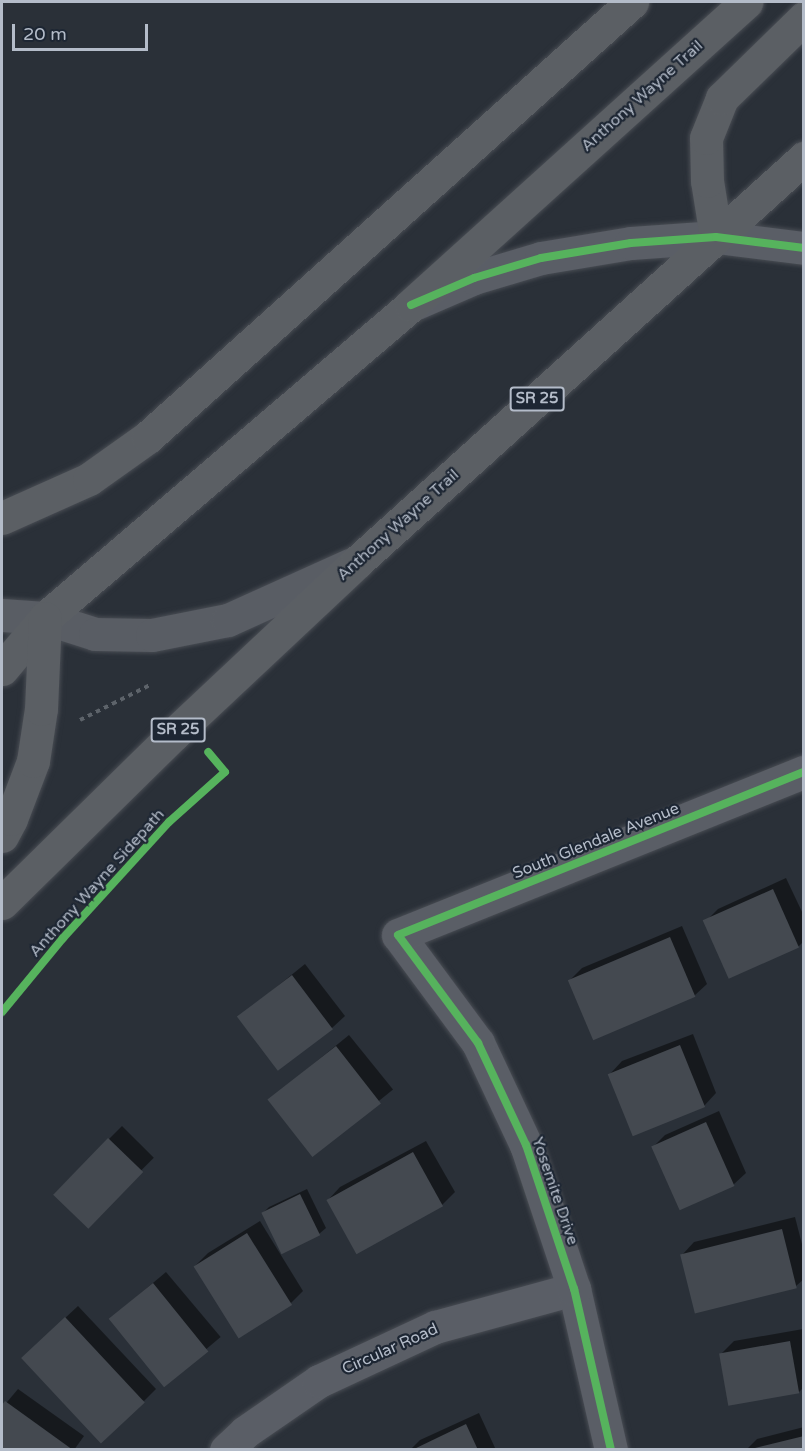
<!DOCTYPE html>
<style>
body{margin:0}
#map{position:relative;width:805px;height:1451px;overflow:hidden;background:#2a3038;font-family:"Varela Round",sans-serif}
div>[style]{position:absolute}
.shadow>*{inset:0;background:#0007;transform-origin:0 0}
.building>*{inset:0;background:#444950;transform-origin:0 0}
.path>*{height:4px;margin-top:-2px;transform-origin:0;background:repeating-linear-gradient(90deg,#5d636a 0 4.5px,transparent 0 9px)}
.roads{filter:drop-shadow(0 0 2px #484c53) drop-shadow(0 0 2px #484c53)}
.minor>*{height:33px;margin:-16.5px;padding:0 16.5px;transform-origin:16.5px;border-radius:16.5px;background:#5a5e66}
.tertiary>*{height:33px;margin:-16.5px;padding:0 16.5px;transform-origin:16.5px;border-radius:16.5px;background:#5a5e66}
.secondary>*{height:33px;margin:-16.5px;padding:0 16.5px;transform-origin:16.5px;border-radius:16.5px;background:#595d64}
.trunk>*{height:33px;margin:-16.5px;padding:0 16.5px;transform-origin:16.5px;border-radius:16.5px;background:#5b5f64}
.cycleway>*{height:8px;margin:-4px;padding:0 4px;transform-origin:4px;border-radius:4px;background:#56b35d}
span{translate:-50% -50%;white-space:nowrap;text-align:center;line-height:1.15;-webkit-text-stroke:4.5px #1d2633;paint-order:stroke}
.shield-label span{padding:2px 4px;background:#1d2633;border:2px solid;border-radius:4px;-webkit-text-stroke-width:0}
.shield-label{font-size:15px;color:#b4bcc9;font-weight:700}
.street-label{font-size:16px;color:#b4bcc9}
.frame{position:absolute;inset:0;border:3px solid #b4bcc9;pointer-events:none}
.scale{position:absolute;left:12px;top:24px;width:136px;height:27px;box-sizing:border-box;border:3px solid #b4bcc9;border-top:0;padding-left:8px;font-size:18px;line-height:21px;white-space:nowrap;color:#b4bcc9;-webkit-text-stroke:4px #1d2633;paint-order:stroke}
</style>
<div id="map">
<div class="shadow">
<div style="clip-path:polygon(786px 878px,804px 916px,804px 941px,799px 946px,730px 976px,705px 922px,718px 909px)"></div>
<div style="clip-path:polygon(682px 926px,707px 984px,694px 996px,570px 980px,582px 968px)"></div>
<div style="clip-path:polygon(305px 964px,345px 1016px,332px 1028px,239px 1017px)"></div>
<div style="clip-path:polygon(693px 1034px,716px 1093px,704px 1106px,610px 1074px,622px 1061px)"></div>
<div style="left:349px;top:1035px;width:70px;height:102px;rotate:51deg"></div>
<div style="clip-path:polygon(719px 1111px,746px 1173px,733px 1185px,653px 1147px,665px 1135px)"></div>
<div style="left:122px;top:1126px;width:45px;height:96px;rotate:45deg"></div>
<div style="clip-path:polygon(426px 1141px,455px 1192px,442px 1205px,328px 1200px,340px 1187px)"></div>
<div style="clip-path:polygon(307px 1189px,326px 1228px,319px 1234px,263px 1213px,269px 1207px)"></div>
<div style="clip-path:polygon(795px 1217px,804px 1252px,804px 1279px,796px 1286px,682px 1255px,694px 1242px)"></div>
<div style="clip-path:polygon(260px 1221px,303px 1291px,291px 1303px,195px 1266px,208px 1253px)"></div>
<div style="left:166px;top:1272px;width:85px;height:72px;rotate:50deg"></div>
<div style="clip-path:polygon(78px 1306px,156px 1389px,144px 1401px,36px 1345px)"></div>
<div style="clip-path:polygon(803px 1329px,804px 1387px,799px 1392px,721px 1354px,734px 1341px)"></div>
<div style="clip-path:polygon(18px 1389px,84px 1436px,74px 1450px,2px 1450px,2px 1408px)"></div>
<div style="clip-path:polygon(479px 1413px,496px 1450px,410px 1450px,420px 1440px)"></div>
<div style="clip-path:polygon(804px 1427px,804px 1450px,746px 1450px,757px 1439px)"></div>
</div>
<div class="building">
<div style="left:773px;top:889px;width:64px;height:77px;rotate:66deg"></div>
<div style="left:670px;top:937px;width:65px;height:111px;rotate:67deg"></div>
<div style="left:292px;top:975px;width:68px;height:69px;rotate:53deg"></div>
<div style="left:680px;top:1045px;width:67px;height:78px;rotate:68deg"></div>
<div style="left:336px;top:1046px;width:73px;height:87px;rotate:52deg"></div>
<div style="left:706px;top:1122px;width:70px;height:60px;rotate:66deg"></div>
<div style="left:108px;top:1138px;width:49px;height:79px;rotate:44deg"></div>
<div style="left:413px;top:1152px;width:62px;height:99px;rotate:61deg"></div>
<div style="left:300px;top:1194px;width:46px;height:43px;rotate:64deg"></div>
<div style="left:782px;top:1229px;width:61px;height:105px;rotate:76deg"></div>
<div style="left:247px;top:1233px;width:85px;height:63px;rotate:58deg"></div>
<div style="left:153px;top:1283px;width:88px;height:57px;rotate:51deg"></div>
<div style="left:65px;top:1317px;width:117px;height:60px;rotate:47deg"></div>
<div style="left:790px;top:1341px;width:53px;height:72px;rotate:80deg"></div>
<div style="clip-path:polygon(5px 1401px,73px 1450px,2px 1450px,2px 1405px)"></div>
<div style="clip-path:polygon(466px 1424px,478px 1450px,412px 1450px)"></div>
<div style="clip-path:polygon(804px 1436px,804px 1450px,751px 1450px,751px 1449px)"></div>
</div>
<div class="path">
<div style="left:80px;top:720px;width:80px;rotate:-26.6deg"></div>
</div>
<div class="roads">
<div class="minor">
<div style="left:226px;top:1450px;width:26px;rotate:-43deg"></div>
<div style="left:245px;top:1432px;width:90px;rotate:-34.6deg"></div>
<div style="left:319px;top:1381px;width:128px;rotate:-25deg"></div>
<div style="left:435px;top:1327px;width:144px;rotate:-15.3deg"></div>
<div style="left:611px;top:1450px;width:165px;rotate:-102.9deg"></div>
<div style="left:574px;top:1289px;width:152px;rotate:-108.4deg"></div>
<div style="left:526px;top:1145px;width:113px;rotate:-115.2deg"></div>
<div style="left:478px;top:1043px;width:134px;rotate:-126.5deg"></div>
<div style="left:398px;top:935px;width:437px;rotate:-21.9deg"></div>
</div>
<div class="tertiary">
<div style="left:416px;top:303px;width:63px;rotate:-23.3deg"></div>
<div style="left:474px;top:278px;width:70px;rotate:-16.6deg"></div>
<div style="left:541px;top:258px;width:91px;rotate:-9.5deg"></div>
<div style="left:631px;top:243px;width:85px;rotate:-4deg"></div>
<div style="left:716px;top:237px;width:89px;rotate:7.1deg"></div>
</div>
<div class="secondary">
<div style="left:2px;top:615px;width:43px;rotate:4deg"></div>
<div style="left:45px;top:618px;width:52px;rotate:17.7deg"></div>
<div style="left:95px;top:634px;width:57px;rotate:1deg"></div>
<div style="left:152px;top:635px;width:77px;rotate:-11.2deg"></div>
<div style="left:228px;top:620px;width:134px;rotate:-24.3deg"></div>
</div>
<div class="trunk">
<div style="left:716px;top:237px;width:57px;rotate:-99.1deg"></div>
<div style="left:707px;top:181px;width:43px;rotate:-91.3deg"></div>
<div style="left:706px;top:138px;width:43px;rotate:-68.2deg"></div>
<div style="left:722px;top:98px;width:115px;rotate:-44.3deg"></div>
<div style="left:2px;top:518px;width:95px;rotate:-24.1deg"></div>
<div style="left:89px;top:479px;width:72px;rotate:-35.4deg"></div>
<div style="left:148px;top:437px;width:651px;rotate:-41.95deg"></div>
<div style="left:2px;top:669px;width:67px;rotate:-49.9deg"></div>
<div style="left:45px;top:618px;width:482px;rotate:-40.5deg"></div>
<div style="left:411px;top:305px;width:452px;rotate:-42.1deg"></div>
<div style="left:2px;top:836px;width:19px;rotate:-62deg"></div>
<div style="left:11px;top:819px;width:62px;rotate:-69.2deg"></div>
<div style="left:33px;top:761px;width:53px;rotate:-81.3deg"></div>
<div style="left:41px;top:709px;width:91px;rotate:-87.5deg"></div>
<div style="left:2px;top:903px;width:241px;rotate:-44.5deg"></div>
<div style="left:174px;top:734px;width:251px;rotate:-43.2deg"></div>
<div style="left:357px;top:562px;width:603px;rotate:-42.11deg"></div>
</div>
</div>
<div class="cycleway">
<div style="left:411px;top:305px;width:69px;rotate:-23.2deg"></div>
<div style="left:474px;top:278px;width:70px;rotate:-16.6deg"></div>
<div style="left:541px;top:258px;width:91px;rotate:-9.5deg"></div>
<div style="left:631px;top:243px;width:85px;rotate:-4deg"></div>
<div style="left:716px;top:237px;width:89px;rotate:7.1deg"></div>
<div style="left:2px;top:1012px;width:96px;rotate:-50.5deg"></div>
<div style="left:63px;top:938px;width:157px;rotate:-47.6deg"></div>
<div style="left:169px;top:822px;width:75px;rotate:-41.8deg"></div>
<div style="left:225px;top:772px;width:26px;rotate:-130deg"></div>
<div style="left:611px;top:1450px;width:165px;rotate:-102.9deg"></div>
<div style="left:574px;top:1289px;width:152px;rotate:-108.4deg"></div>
<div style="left:526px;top:1145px;width:113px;rotate:-115.2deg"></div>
<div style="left:478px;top:1043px;width:134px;rotate:-126.5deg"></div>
<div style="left:398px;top:935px;width:437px;rotate:-21.9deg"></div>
</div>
<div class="shield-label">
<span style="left:537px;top:399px">SR 25</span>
<span style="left:178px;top:730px">SR 25</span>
</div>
<div class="street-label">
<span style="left:642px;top:96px;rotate:-42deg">Anthony Wayne Trail</span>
<span style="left:398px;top:525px;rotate:-42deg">Anthony Wayne Trail</span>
<span style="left:596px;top:841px;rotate:-22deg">South Glendale Avenue</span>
<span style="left:97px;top:883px;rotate:-48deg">Anthony Wayne Sidepath</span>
<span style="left:555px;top:1191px;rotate:71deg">Yosemite Drive</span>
<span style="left:390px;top:1349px;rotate:-24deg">Circular Road</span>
</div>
<div class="frame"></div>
<div class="scale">20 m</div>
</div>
